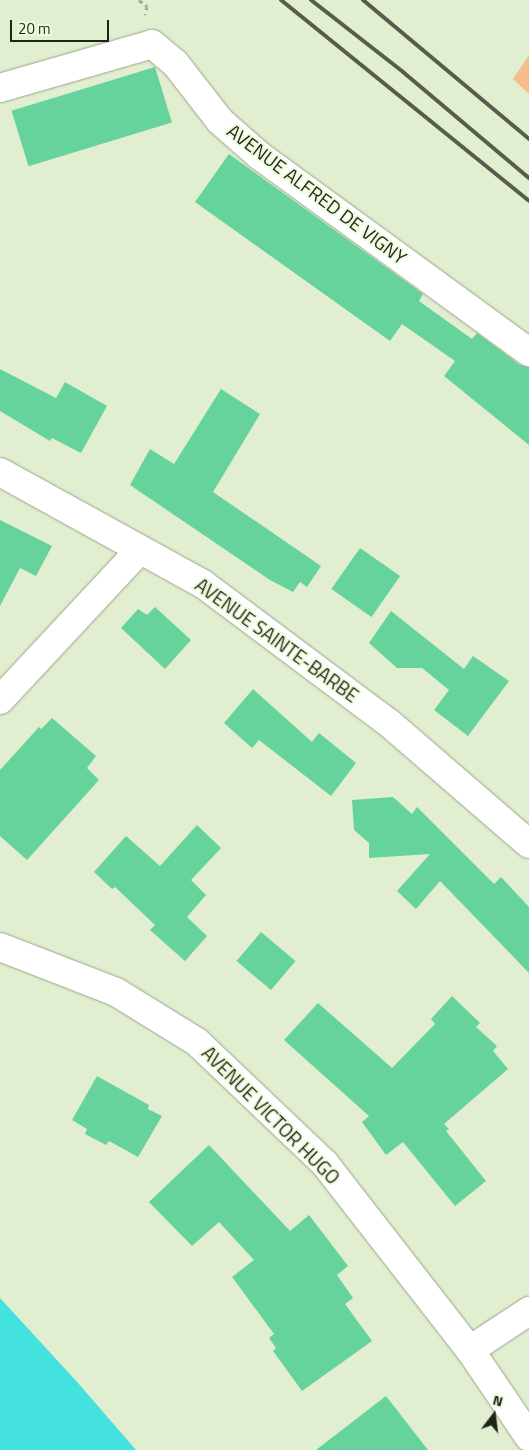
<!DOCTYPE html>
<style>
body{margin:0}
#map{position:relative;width:529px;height:1450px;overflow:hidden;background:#e1eed0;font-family:"Titillium Web",sans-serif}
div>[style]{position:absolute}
.green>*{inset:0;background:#f7bc8b}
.water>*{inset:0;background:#44e2df}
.building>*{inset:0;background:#66d39d;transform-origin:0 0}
.path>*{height:3px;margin-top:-1.5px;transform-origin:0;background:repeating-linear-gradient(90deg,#a2ad95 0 4px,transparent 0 8px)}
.roads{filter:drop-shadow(0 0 1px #99a689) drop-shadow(0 0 1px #99a689)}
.minor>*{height:28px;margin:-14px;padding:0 14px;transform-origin:14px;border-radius:14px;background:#fff}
.rail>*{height:4px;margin:-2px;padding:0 2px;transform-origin:2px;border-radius:2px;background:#565d4c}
span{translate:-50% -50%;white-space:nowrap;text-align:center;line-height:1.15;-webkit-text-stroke:4px #eefcdd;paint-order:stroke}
.street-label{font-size:19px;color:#1f2419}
.north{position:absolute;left:469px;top:1390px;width:50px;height:50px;-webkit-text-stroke:4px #eefcdd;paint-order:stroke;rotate:15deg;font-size:14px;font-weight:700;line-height:20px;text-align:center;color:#1f2419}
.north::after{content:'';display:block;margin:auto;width:18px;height:22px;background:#1f2419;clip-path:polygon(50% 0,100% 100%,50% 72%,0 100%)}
.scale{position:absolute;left:10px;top:20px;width:99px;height:22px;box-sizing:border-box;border:2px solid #1f2419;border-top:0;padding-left:6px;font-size:15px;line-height:18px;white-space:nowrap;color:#1f2419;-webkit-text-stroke:4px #eefcdd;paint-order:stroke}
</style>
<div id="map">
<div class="green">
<div style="clip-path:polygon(529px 55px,529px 94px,513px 79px)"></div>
</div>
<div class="water">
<div style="clip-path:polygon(0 1298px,78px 1383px,136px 1450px,0 1450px)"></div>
</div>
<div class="building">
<div style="left:155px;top:67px;width:58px;height:150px;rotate:73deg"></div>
<div style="clip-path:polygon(229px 154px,423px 294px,419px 301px,472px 339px,477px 333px,520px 365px,529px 367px,529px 445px,444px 376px,455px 361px,402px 324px,390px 341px,195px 202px)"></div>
<div style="clip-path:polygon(0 369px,56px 398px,65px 382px,107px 406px,81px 453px,52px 438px,50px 441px,0 411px)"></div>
<div style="clip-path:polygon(221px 389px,260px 414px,213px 492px,321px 566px,307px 587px,300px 582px,293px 592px,270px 580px,130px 485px,150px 449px,174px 464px)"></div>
<div style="clip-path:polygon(0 520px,52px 546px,36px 576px,20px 568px,0 606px)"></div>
<div style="left:360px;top:548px;width:49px;height:50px;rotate:35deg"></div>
<div style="clip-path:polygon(155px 607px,191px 640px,165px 669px,121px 628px,138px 609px,147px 615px)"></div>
<div style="clip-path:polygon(391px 611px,464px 669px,473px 656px,509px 681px,468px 736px,434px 710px,449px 690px,422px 668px,397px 668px,369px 643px)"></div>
<div style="clip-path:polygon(253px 689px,312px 742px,319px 733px,356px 763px,331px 796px,259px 740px,252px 748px,224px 723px)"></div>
<div style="clip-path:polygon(52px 718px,96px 756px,87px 768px,99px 780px,27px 860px,0 836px,0 770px,39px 727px,41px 729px)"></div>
<div style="clip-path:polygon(393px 797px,412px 814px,417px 807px,494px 884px,501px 877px,529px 907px,529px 973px,440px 881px,416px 909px,397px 891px,430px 854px,369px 858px,369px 843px,354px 830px,352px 800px)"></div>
<div style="clip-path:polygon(197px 825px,221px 848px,191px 880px,206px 895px,187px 917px,207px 936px,185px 961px,150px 930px,155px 925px,115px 887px,112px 889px,94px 872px,126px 836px,160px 866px)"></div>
<div style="left:261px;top:932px;width:45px;height:38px;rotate:40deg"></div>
<div style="clip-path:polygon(452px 996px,480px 1023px,476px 1027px,497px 1046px,493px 1051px,508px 1069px,444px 1124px,449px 1129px,446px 1131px,486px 1181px,455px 1206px,403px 1142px,386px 1155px,362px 1122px,369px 1116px,284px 1040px,318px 1003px,392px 1068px,435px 1024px,431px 1019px)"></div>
<div style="clip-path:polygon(97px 1076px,149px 1105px,148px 1109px,162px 1116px,138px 1157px,109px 1141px,106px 1145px,85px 1134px,87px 1129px,72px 1120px)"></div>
<div style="clip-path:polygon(209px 1145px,290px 1231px,309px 1215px,348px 1266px,337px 1275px,353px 1298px,345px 1304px,372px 1341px,302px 1391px,273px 1351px,276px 1348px,269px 1338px,274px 1334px,232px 1277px,254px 1260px,219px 1222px,192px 1246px,149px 1202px)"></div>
<div style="clip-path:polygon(386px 1396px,428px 1450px,316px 1450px)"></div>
</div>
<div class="path">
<div style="left:139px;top:0;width:10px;rotate:37deg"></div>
<div style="left:147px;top:6px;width:9px;rotate:103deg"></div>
</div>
<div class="roads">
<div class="minor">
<div style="left:0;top:88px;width:158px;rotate:-16.1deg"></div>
<div style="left:152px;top:44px;width:30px;rotate:40deg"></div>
<div style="left:175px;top:63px;width:73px;rotate:52.2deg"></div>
<div style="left:220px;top:121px;width:53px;rotate:41.2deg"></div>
<div style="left:260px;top:156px;width:333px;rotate:36.1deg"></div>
<div style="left:0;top:472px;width:232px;rotate:28.9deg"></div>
<div style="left:203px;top:584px;width:232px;rotate:36.8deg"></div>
<div style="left:389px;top:723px;width:185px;rotate:40.8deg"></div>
<div style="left:0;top:700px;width:205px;rotate:-47deg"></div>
<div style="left:0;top:947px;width:124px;rotate:21.2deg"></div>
<div style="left:116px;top:992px;width:95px;rotate:31.7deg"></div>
<div style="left:197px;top:1042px;width:177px;rotate:43.6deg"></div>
<div style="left:325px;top:1164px;width:236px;rotate:52.1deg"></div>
<div style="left:470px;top:1350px;width:105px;rotate:55.9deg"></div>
<div style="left:470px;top:1350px;width:71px;rotate:-33.5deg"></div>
</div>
</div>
<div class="rail">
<div style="left:281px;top:0;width:319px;rotate:39deg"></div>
<div style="left:311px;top:0;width:117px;rotate:38deg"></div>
<div style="left:403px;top:72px;width:165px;rotate:40.1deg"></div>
<div style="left:363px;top:0;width:217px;rotate:39.9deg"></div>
</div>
<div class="street-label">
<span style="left:317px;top:194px;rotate:37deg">AVENUE ALFRED DE VIGNY</span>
<span style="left:277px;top:640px;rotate:36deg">AVENUE SAINTE-BARBE</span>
<span style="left:271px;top:1115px;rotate:45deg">AVENUE VICTOR HUGO</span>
</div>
<div class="north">N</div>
<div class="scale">20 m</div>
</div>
